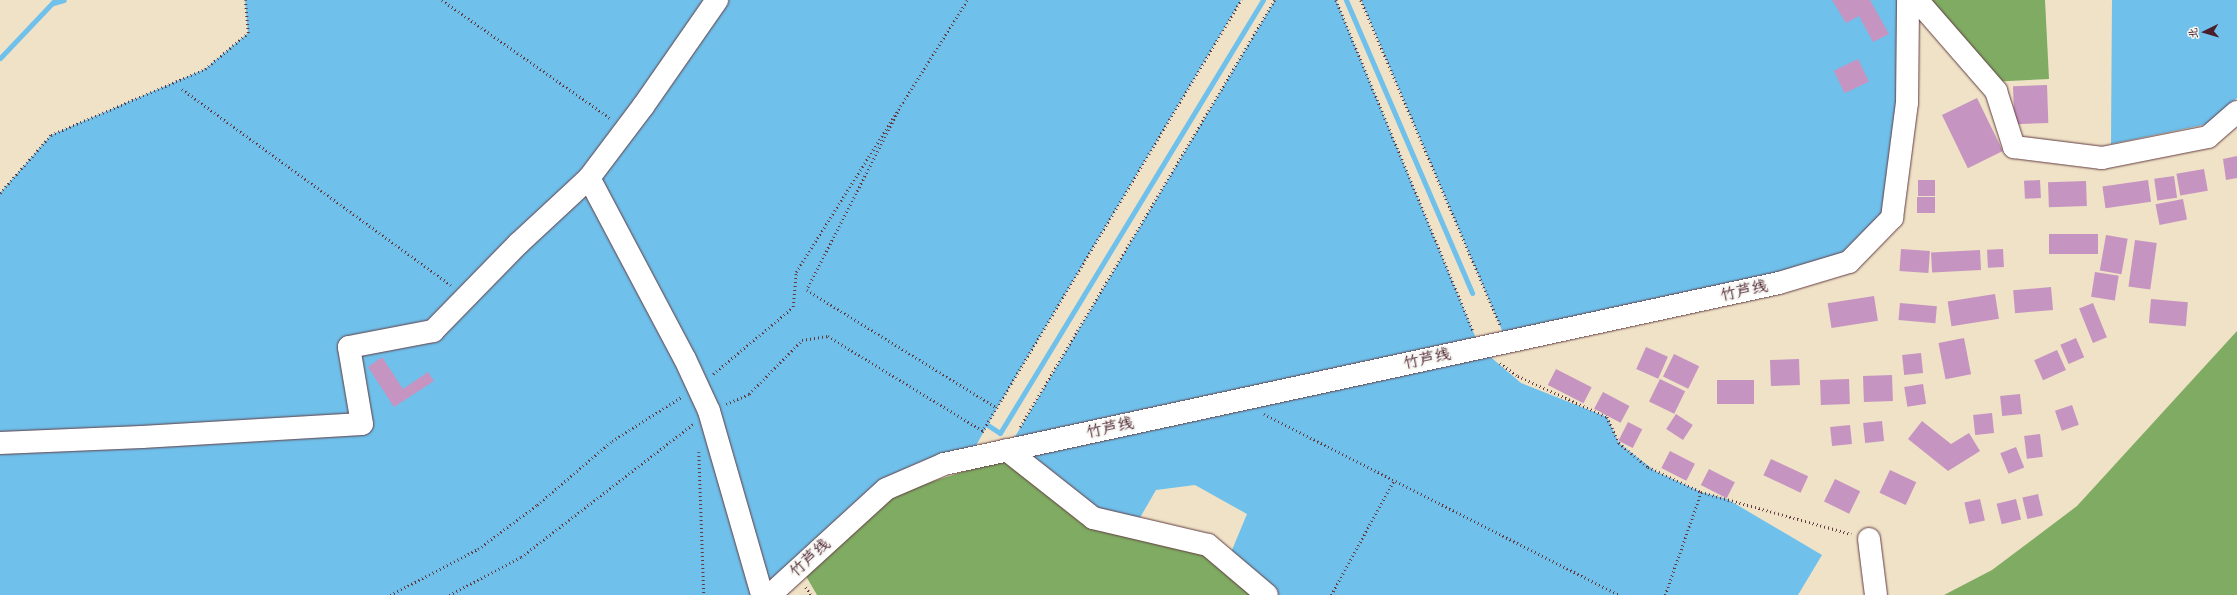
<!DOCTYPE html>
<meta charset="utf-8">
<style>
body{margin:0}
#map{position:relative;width:2237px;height:595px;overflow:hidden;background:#efe2c6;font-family:Caveat,"LXGW WenKai TC",sans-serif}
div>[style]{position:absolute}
.forest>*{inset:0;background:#7fab63}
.water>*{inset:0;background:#6fc0eb}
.stream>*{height:5px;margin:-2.5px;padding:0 2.5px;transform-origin:2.5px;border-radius:2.5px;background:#6fc0eb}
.building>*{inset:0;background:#c694c1;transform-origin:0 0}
.path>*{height:2.5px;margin-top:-1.25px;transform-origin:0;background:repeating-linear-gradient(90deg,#633c42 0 1px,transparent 0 4px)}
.roads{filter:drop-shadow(0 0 1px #633c42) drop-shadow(0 0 1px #633c42)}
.minor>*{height:22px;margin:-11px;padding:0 11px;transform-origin:11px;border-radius:11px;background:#fff}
span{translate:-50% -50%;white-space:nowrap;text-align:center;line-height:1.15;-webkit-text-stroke:4px #f6f6f2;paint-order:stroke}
.street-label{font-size:16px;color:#4a1f2b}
.north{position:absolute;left:2185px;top:12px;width:40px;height:40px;-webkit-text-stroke:3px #f6f6f2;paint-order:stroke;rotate:265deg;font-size:11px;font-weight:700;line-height:16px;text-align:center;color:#4a1f2b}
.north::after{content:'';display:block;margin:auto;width:14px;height:18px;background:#4a1f2b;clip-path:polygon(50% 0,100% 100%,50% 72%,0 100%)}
</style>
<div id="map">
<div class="forest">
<div style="clip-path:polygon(1918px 0,2045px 0,2049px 79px,1989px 82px)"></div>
<div style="clip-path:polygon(2237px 331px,2237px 595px,1944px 595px,1992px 570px,2077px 506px)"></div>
<div style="clip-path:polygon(1003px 459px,1081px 523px,1208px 545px,1264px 595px,817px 595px,803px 571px,893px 494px)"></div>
</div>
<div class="water">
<div style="clip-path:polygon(245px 0,1241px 0,997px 408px,969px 458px,886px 489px,787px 595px,0 595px,0 193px,51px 135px,205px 69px,248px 33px)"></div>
<div style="clip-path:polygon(1275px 0,1336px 0,1480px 348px,1521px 383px,1607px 417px,1619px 443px,1655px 471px,1701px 492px,1727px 499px,1822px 555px,1798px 595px,1264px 595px,1227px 562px,1247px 514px,1195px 485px,1156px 490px,1134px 528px,1093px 518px,1007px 450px)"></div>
<div style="clip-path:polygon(1361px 0,1908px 0,1892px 218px,1849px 262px,1507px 342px)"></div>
<div style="clip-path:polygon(2112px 0,2237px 0,2237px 98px,2208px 124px,2111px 144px)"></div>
</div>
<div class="stream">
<div style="left:1346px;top:0;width:319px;rotate:66.7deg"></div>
<div style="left:53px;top:3px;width:11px;rotate:-15deg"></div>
<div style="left:0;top:58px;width:80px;rotate:-46.5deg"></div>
<div style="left:983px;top:422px;width:20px;rotate:33deg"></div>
<div style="left:1000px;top:433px;width:507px;rotate:-58.73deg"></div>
</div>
<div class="building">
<div style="clip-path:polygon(1832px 0,1870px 0,1889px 34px,1873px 42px,1859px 16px,1846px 23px)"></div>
<div style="left:1858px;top:59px;width:25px;height:27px;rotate:64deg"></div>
<div style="left:2047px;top:85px;width:38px;height:34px;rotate:88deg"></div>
<div style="left:1977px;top:98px;width:59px;height:39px;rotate:64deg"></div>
<div style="clip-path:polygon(2237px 156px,2237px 178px,2226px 180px,2223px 159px)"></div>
<div style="left:2204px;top:169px;width:22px;height:28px;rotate:80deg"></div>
<div style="left:2174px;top:176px;width:22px;height:20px;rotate:82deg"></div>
<div style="left:1918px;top:180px;width:17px;height:16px"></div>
<div style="left:2040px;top:180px;width:18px;height:16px;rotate:87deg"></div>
<div style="left:2148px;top:180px;width:22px;height:46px;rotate:82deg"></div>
<div style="left:2086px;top:181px;width:25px;height:38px;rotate:88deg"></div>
<div style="left:1917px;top:197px;width:18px;height:16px"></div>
<div style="left:2183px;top:199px;width:21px;height:28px;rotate:79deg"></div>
<div style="left:2049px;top:234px;width:49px;height:20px"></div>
<div style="left:2106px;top:235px;width:22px;height:36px;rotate:10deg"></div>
<div style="left:2135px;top:240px;width:22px;height:47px;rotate:8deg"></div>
<div style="left:1901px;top:249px;width:29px;height:22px;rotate:4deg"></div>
<div style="left:2003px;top:249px;width:18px;height:16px;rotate:87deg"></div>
<div style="left:1980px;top:250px;width:20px;height:49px;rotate:87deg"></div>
<div style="left:2095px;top:272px;width:24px;height:25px;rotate:9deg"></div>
<div style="left:2051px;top:287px;width:23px;height:38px;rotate:85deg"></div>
<div style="left:1995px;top:294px;width:25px;height:48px;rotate:81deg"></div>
<div style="left:1874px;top:296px;width:25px;height:47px;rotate:81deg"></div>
<div style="left:2151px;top:299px;width:37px;height:24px;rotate:5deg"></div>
<div style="left:1900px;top:303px;width:37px;height:17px;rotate:5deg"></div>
<div style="left:2093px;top:303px;width:37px;height:15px;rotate:68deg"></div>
<div style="left:1964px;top:338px;width:37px;height:26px;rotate:79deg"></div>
<div style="left:2076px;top:338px;width:21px;height:17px;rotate:67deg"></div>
<div style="left:1646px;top:347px;width:24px;height:24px;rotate:24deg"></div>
<div style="left:2057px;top:350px;width:22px;height:25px;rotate:66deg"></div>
<div style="left:1921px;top:353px;width:20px;height:19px;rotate:84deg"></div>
<div style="left:1674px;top:354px;width:28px;height:25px;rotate:26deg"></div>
<div style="clip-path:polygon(382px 357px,403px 389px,428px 372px,434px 381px,394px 407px,368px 367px)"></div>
<div style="left:1799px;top:359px;width:26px;height:29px;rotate:88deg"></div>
<div style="left:1556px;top:369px;width:40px;height:18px;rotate:27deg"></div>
<div style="left:1892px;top:375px;width:26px;height:29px;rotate:88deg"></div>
<div style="left:1660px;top:379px;width:28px;height:25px;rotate:26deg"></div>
<div style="left:1849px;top:379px;width:25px;height:29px;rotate:88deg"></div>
<div style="left:1717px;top:380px;width:37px;height:24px"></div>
<div style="left:1923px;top:384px;width:20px;height:19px;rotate:81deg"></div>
<div style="left:1603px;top:392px;width:30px;height:19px;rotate:28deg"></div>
<div style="left:2020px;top:394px;width:20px;height:20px;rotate:84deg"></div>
<div style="left:2072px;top:405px;width:21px;height:18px;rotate:71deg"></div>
<div style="left:1992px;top:413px;width:20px;height:19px;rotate:84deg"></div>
<div style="left:1676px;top:414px;width:20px;height:18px;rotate:33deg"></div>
<div style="left:1882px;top:421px;width:20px;height:19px;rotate:84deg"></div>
<div style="clip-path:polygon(1922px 421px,1951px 444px,1969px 433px,1980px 451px,1948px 471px,1908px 439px)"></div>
<div style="left:1628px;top:422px;width:16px;height:21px;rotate:27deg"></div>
<div style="left:1850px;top:425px;width:19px;height:20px;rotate:84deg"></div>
<div style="left:2040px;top:434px;width:23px;height:16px;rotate:83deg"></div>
<div style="left:2016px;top:447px;width:22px;height:17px;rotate:68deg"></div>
<div style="left:1670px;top:451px;width:28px;height:19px;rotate:27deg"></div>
<div style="left:1771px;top:459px;width:41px;height:18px;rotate:25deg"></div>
<div style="left:1709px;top:469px;width:29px;height:18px;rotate:27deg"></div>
<div style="left:1890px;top:470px;width:29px;height:25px;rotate:25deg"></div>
<div style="left:1835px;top:479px;width:28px;height:25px;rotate:26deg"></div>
<div style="left:2038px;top:494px;width:22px;height:16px;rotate:77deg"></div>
<div style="left:1980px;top:499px;width:22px;height:16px;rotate:77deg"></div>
<div style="left:2016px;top:499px;width:21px;height:20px;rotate:76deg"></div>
</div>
<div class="path">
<div style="left:442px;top:0;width:205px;rotate:35.1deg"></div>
<div style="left:1336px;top:0;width:358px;rotate:67.5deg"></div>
<div style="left:1361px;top:0;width:353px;rotate:66.8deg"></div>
<div style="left:182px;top:89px;width:333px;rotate:36.1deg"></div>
<div style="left:898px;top:112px;width:200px;rotate:117.1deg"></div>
<div style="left:807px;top:290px;width:224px;rotate:31.8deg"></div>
<div style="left:0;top:193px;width:77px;rotate:-48.7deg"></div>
<div style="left:51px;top:135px;width:168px;rotate:-23.2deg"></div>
<div style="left:205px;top:69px;width:56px;rotate:-39.9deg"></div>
<div style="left:248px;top:33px;width:33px;rotate:-95deg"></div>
<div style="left:1500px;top:363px;width:22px;rotate:36deg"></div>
<div style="left:1518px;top:376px;width:98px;rotate:24.7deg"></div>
<div style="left:1607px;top:417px;width:29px;rotate:65deg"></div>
<div style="left:1619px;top:443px;width:38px;rotate:40deg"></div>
<div style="left:1648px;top:467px;width:59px;rotate:25.3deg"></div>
<div style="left:1701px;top:492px;width:156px;rotate:15.6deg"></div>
<div style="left:713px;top:374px;width:104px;rotate:-39.9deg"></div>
<div style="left:793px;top:307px;width:35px;rotate:-85deg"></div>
<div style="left:796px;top:272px;width:321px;rotate:-57.8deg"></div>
<div style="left:726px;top:404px;width:25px;rotate:-23deg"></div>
<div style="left:749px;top:394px;width:76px;rotate:-45.5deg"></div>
<div style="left:802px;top:340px;width:26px;rotate:-9deg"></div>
<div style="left:828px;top:336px;width:182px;rotate:31.5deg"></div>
<div style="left:1264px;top:414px;width:399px;rotate:27deg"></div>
<div style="left:1020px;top:427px;width:497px;rotate:-59.2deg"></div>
<div style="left:982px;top:432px;width:504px;rotate:-59.06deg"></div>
<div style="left:699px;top:452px;width:143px;rotate:88deg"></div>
<div style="left:806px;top:587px;width:9px;rotate:58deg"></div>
<div style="left:390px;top:595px;width:99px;rotate:-27.6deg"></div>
<div style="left:478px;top:549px;width:74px;rotate:-36.7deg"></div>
<div style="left:537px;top:505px;width:99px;rotate:-40.5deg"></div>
<div style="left:612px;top:441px;width:82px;rotate:-32.5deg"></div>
<div style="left:449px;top:595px;width:81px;rotate:-27.8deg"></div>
<div style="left:521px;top:557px;width:217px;rotate:-37.7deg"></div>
<div style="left:1331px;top:595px;width:131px;rotate:-61.3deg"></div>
<div style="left:1665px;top:595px;width:109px;rotate:-70.7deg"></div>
</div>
<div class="roads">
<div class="minor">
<div style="left:1917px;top:0;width:121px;rotate:49deg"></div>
<div style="left:1996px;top:91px;width:59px;rotate:72.2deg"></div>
<div style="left:2014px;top:147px;width:89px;rotate:7.1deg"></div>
<div style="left:2102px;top:158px;width:108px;rotate:-11.2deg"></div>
<div style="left:2208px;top:137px;width:38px;rotate:-41deg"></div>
<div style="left:589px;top:178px;width:205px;rotate:62.1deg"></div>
<div style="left:685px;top:359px;width:57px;rotate:65.2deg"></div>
<div style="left:709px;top:411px;width:191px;rotate:73.9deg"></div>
<div style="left:0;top:443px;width:142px;rotate:-2.4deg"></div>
<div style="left:142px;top:437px;width:220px;rotate:-3.4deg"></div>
<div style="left:362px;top:424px;width:78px;rotate:-99.6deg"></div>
<div style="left:349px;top:347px;width:86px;rotate:-10.8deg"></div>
<div style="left:433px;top:331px;width:122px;rotate:-45.7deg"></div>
<div style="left:518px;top:244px;width:97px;rotate:-42.9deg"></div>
<div style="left:589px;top:178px;width:91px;rotate:-53deg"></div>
<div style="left:644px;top:105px;width:128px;rotate:-55.2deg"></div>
<div style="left:1007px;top:450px;width:110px;rotate:38.3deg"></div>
<div style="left:1093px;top:518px;width:118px;rotate:13.2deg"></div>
<div style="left:1208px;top:545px;width:77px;rotate:40.3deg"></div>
<div style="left:1869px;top:539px;width:56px;rotate:82.9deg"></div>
<div style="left:770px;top:595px;width:157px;rotate:-42.4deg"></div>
<div style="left:886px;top:489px;width:63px;rotate:-23.3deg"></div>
<div style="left:944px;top:464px;width:854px;rotate:-12.23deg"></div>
<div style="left:1779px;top:283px;width:73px;rotate:-16.7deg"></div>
<div style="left:1849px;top:262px;width:62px;rotate:-45.7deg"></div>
<div style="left:1892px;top:218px;width:116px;rotate:-82.6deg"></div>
<div style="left:1907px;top:103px;width:103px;rotate:-89.4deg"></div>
</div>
</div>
<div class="street-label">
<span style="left:1744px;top:291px;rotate:-12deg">竹芦线</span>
<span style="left:1427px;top:359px;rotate:-12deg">竹芦线</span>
<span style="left:1110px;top:428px;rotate:-12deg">竹芦线</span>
<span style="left:810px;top:558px;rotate:-42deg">竹芦线</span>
</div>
<div class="north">北</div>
</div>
